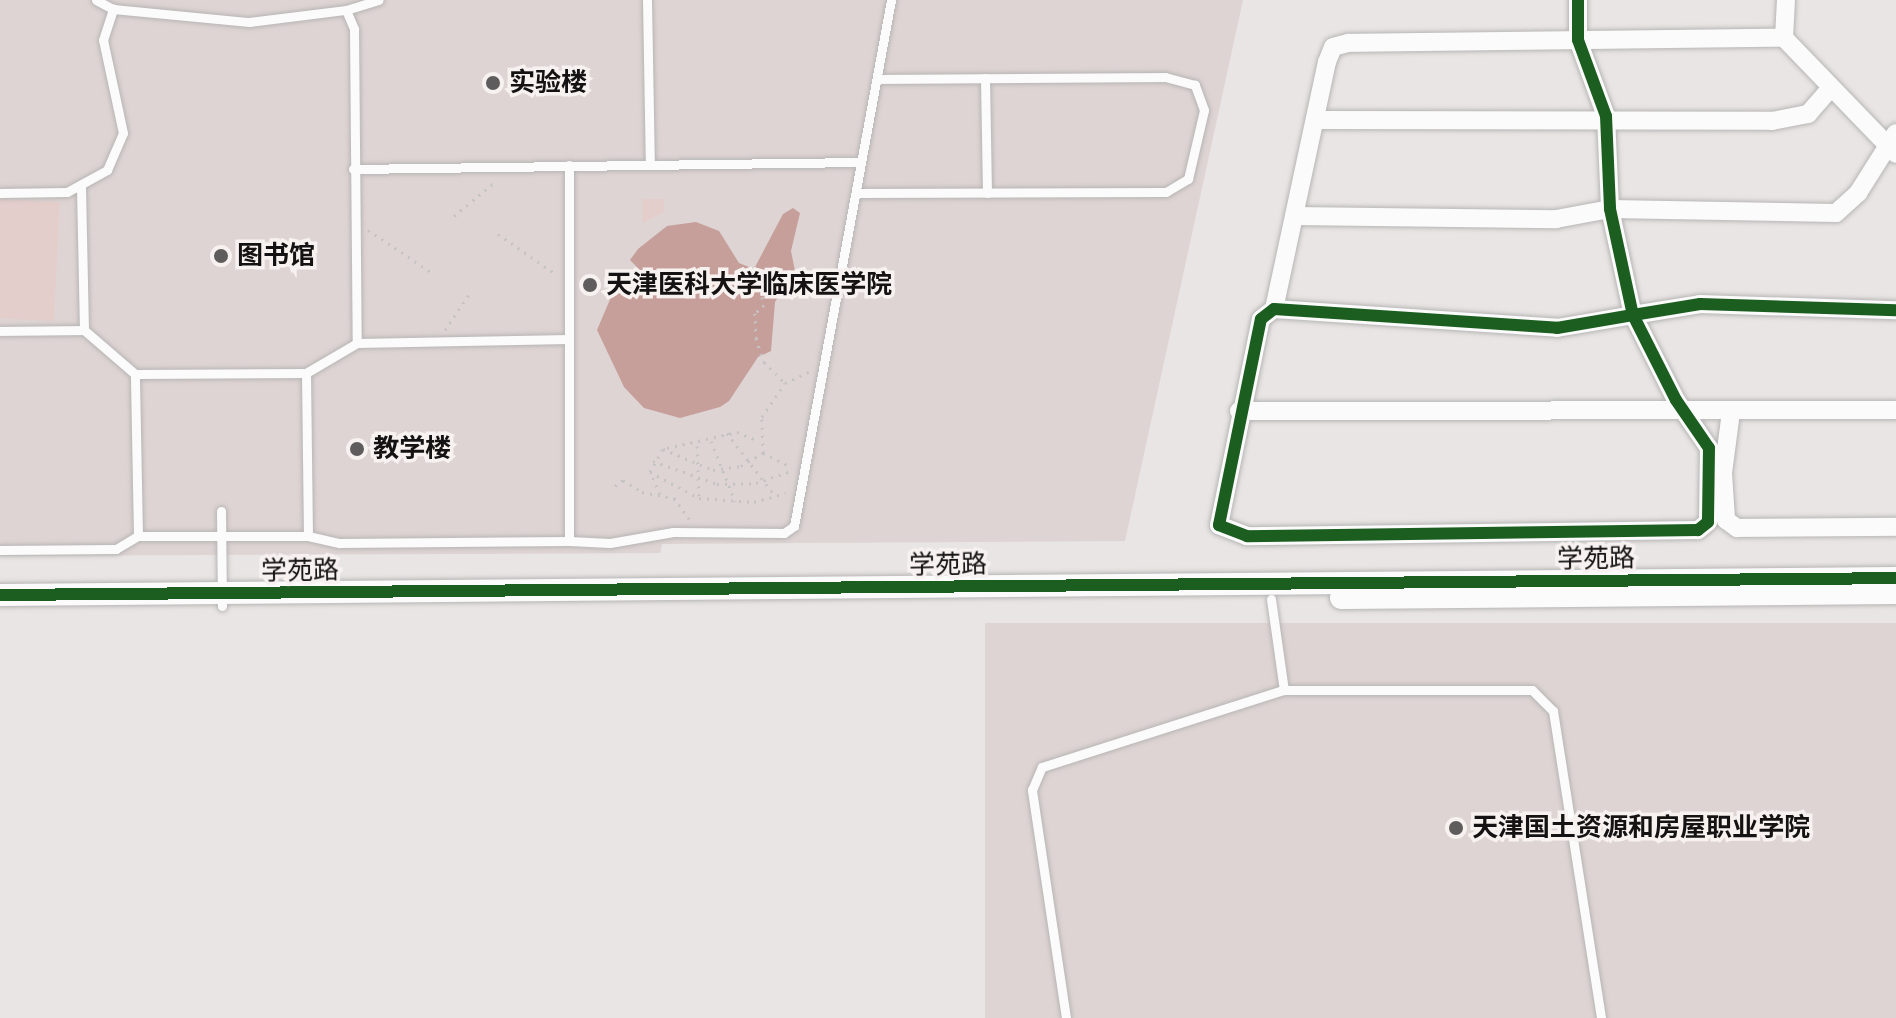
<!DOCTYPE html>
<meta charset="utf-8">
<style>
body{margin:0}
#map{position:relative;width:1896px;height:1018px;overflow:hidden;background:#e8e5e4;font-family:"Space Grotesk","Noto Sans SC",sans-serif}
div>[style]{position:absolute}
.built>*{inset:0;background:#ded4d3;transform-origin:0 0}
.green>*{inset:0;background:#e4cecb;transform-origin:0 0}
.water>*{inset:0;background:#c69e9a}
.path>*{height:3px;margin-top:-1.5px;transform-origin:0;background:repeating-linear-gradient(90deg,#c5c4c3 0 2px,transparent 0 8px)}
.roads{filter:drop-shadow(0 0 2px #b7b5b5) drop-shadow(0 0 2px #b7b5b5)}
.service>*{height:9px;margin:-4.5px;padding:0 4.5px;transform-origin:4.5px;border-radius:4.5px;background:#fcfbfb}
.minor>*{height:18px;margin:-9px;padding:0 9px;transform-origin:9px;border-radius:9px;background:#fcfbfb}
.tertiary>*{height:22px;margin:-11px;padding:0 11px;transform-origin:11px;border-radius:11px;background:#fcfbfb}
.cycleway>*{height:12px;margin:-6px;padding:0 6px;transform-origin:6px;border-radius:6px;background:#1b5e20}
.dots>*{width:22px;height:22px;translate:-50% -50%;box-sizing:border-box;border:4px solid #f7f1f0;border-radius:50%}
span{translate:-50% -50%;white-space:nowrap;text-align:center;line-height:1.15;-webkit-text-stroke:7px #f7f1f0;paint-order:stroke}
.poi-label{font-size:26px;color:#141212;font-weight:700}
.left{translate:0 -50%;text-align:left}
.street-label{font-size:26px;color:#141212}
</style>
<div id="map">
<div class="built">
<div style="clip-path:polygon(0 0,1243px 0,1125px 541px,662px 544px,660px 553px,0 556px)"></div>
<div style="left:1896px;top:623px;width:395px;height:911px;rotate:90deg"></div>
</div>
<div class="green">
<div style="left:0;top:199px;width:60px;height:119px;rotate:3deg"></div>
<div style="clip-path:polygon(642px 199px,664px 199px,664px 212px,642px 224px)"></div>
</div>
<div class="water">
<div style="clip-path:polygon(793px 208px,800px 213px,791px 251px,795px 271px,775px 302px,771px 351px,758px 357px,729px 401px,720px 407px,680px 418px,644px 408px,624px 387px,597px 330px,617px 283px,632px 292px,641px 286px,642px 272px,630px 260px,638px 249px,667px 226px,696px 222px,719px 231px,739px 263px,754px 269px,783px 214px)"></div>
</div>
<div class="path">
<div style="left:454px;top:216px;width:56px;rotate:-39.9deg"></div>
<div style="left:368px;top:230px;width:76px;rotate:33.7deg"></div>
<div style="left:498px;top:234px;width:72px;rotate:34.8deg"></div>
<div style="left:754px;top:266px;width:40px;rotate:75.6deg"></div>
<div style="left:764px;top:305px;width:12px;rotate:138deg"></div>
<div style="left:755px;top:313px;width:25px;rotate:88deg"></div>
<div style="left:756px;top:338px;width:25px;rotate:72deg"></div>
<div style="left:764px;top:362px;width:30px;rotate:45deg"></div>
<div style="left:445px;top:330px;width:48px;rotate:-56deg"></div>
<div style="left:727px;top:433px;width:79px;rotate:52.7deg"></div>
<div style="left:711px;top:441px;width:65px;rotate:68.2deg"></div>
<div style="left:697px;top:446px;width:52px;rotate:87.8deg"></div>
<div style="left:667px;top:448px;width:72px;rotate:-12.9deg"></div>
<div style="left:737px;top:432px;width:23px;rotate:23deg"></div>
<div style="left:763px;top:453px;width:36px;rotate:-92deg"></div>
<div style="left:762px;top:417px;width:41px;rotate:-55.9deg"></div>
<div style="left:785px;top:383px;width:29px;rotate:-25deg"></div>
<div style="left:653px;top:461px;width:68px;rotate:19.8deg"></div>
<div style="left:717px;top:484px;width:39px;rotate:-1deg"></div>
<div style="left:756px;top:483px;width:39px;rotate:-19deg"></div>
<div style="left:650px;top:472px;width:55px;rotate:28deg"></div>
<div style="left:699px;top:498px;width:55px;rotate:4.2deg"></div>
<div style="left:754px;top:502px;width:33px;rotate:-16deg"></div>
<div style="left:615px;top:486px;width:10px;rotate:-37deg"></div>
<div style="left:623px;top:480px;width:22px;rotate:32deg"></div>
<div style="left:642px;top:492px;width:33px;rotate:11deg"></div>
<div style="left:674px;top:498px;width:29px;rotate:54deg"></div>
<div style="left:660px;top:494px;width:24px;rotate:-114deg"></div>
<div style="left:650px;top:472px;width:26px;rotate:-61deg"></div>
<div style="left:663px;top:449px;width:54px;rotate:22.8deg"></div>
<div style="left:713px;top:470px;width:28px;rotate:-8deg"></div>
<div style="left:741px;top:466px;width:26px;rotate:-31deg"></div>
<div style="left:763px;top:453px;width:32px;rotate:26deg"></div>
</div>
<div class="roads">
<div class="service">
<div style="left:96px;top:0;width:19px;rotate:28deg"></div>
<div style="left:647px;top:0;width:165px;rotate:89deg"></div>
<div style="left:346px;top:10px;width:34px;rotate:-17deg"></div>
<div style="left:985px;top:78px;width:115px;rotate:89deg"></div>
<div style="left:353px;top:169px;width:508px;rotate:-0.79deg"></div>
<div style="left:81px;top:187px;width:143px;rotate:88.8deg"></div>
<div style="left:84px;top:330px;width:67px;rotate:40.8deg"></div>
<div style="left:0;top:193px;width:67px;rotate:-0.9deg"></div>
<div style="left:67px;top:192px;width:46px;rotate:-28.8deg"></div>
<div style="left:107px;top:170px;width:40px;rotate:-66.6deg"></div>
<div style="left:123px;top:133px;width:95px;rotate:-102.1deg"></div>
<div style="left:103px;top:40px;width:33px;rotate:-72deg"></div>
<div style="left:113px;top:9px;width:137px;rotate:5.5deg"></div>
<div style="left:249px;top:22px;width:98px;rotate:-7.1deg"></div>
<div style="left:346px;top:10px;width:21px;rotate:67deg"></div>
<div style="left:354px;top:29px;width:314px;rotate:89.5deg"></div>
<div style="left:856px;top:193px;width:310px;rotate:-0.2deg"></div>
<div style="left:1166px;top:192px;width:26px;rotate:-31deg"></div>
<div style="left:1188px;top:179px;width:71px;rotate:-76.9deg"></div>
<div style="left:1204px;top:110px;width:27px;rotate:-110deg"></div>
<div style="left:1195px;top:85px;width:31px;rotate:-165deg"></div>
<div style="left:1165px;top:77px;width:288px;rotate:179.6deg"></div>
<div style="left:0;top:331px;width:84px;rotate:-0.7deg"></div>
<div style="left:306px;top:373px;width:59px;rotate:-30.5deg"></div>
<div style="left:357px;top:343px;width:212px;rotate:-1.1deg"></div>
<div style="left:221px;top:511px;width:95px;rotate:89.4deg"></div>
<div style="left:138px;top:536px;width:162px;rotate:-91.1deg"></div>
<div style="left:135px;top:374px;width:171px;rotate:-0.3deg"></div>
<div style="left:306px;top:373px;width:163px;rotate:89.3deg"></div>
<div style="left:569px;top:541px;width:41px;rotate:2.8deg"></div>
<div style="left:610px;top:543px;width:64px;rotate:-9.9deg"></div>
<div style="left:673px;top:532px;width:111px;rotate:0.5deg"></div>
<div style="left:784px;top:533px;width:12px;rotate:-35deg"></div>
<div style="left:794px;top:526px;width:535px;rotate:-79.55deg"></div>
<div style="left:0;top:550px;width:116px;rotate:-0.5deg"></div>
<div style="left:116px;top:549px;width:26px;rotate:-31deg"></div>
<div style="left:138px;top:536px;width:170px"></div>
<div style="left:308px;top:536px;width:32px;rotate:13deg"></div>
<div style="left:339px;top:543px;width:230px;rotate:-0.5deg"></div>
<div style="left:569px;top:541px;width:376px;rotate:-90deg"></div>
<div style="left:1271px;top:599px;width:92px;rotate:81.9deg"></div>
<div style="left:1066px;top:1018px;width:231px;rotate:-98.5deg"></div>
<div style="left:1032px;top:790px;width:25px;rotate:-67deg"></div>
<div style="left:1042px;top:767px;width:254px;rotate:-17.7deg"></div>
<div style="left:1284px;top:690px;width:248px"></div>
<div style="left:1532px;top:690px;width:30px;rotate:45deg"></div>
<div style="left:1553px;top:711px;width:311px;rotate:81.1deg"></div>
</div>
<div class="minor">
<div style="left:1578px;top:0;width:40px;rotate:90deg"></div>
<div style="left:1578px;top:40px;width:81px;rotate:69.8deg"></div>
<div style="left:1606px;top:116px;width:93px;rotate:87.5deg"></div>
<div style="left:1610px;top:209px;width:108px;rotate:77.8deg"></div>
<div style="left:1633px;top:315px;width:95px;rotate:63.2deg"></div>
<div style="left:1676px;top:400px;width:58px;rotate:55.5deg"></div>
<div style="left:1709px;top:448px;width:74px;rotate:90.8deg"></div>
<div style="left:1708px;top:522px;width:13px;rotate:141deg"></div>
<div style="left:1698px;top:530px;width:451px;rotate:179.2deg"></div>
<div style="left:1247px;top:536px;width:30px;rotate:-159deg"></div>
<div style="left:1219px;top:525px;width:210px;rotate:-78.5deg"></div>
<div style="left:1261px;top:319px;width:16px;rotate:-38deg"></div>
<div style="left:1274px;top:309px;width:284px;rotate:3.8deg"></div>
<div style="left:1557px;top:328px;width:77px;rotate:-9.7deg"></div>
<div style="left:1633px;top:315px;width:68px;rotate:-9.3deg"></div>
<div style="left:1700px;top:304px;width:196px;rotate:1.8deg"></div>
<div style="left:1784px;top:38px;width:38px;rotate:-87deg"></div>
<div style="left:1315px;top:120px;width:457px;rotate:0.1deg"></div>
<div style="left:1772px;top:121px;width:37px;rotate:-11deg"></div>
<div style="left:1808px;top:114px;width:35px;rotate:-49deg"></div>
<div style="left:1294px;top:216px;width:262px;rotate:0.7deg"></div>
<div style="left:1556px;top:219px;width:55px;rotate:-10.5deg"></div>
<div style="left:1610px;top:209px;width:226px;rotate:1deg"></div>
<div style="left:1836px;top:213px;width:30px;rotate:-42deg"></div>
<div style="left:1858px;top:193px;width:71px;rotate:-57.7deg"></div>
<div style="left:1274px;top:309px;width:253px;rotate:-77.9deg"></div>
<div style="left:1327px;top:62px;width:16px;rotate:-68deg"></div>
<div style="left:1333px;top:47px;width:16px;rotate:-15deg"></div>
<div style="left:1348px;top:43px;width:436px;rotate:-0.7deg"></div>
<div style="left:1784px;top:38px;width:161px;rotate:46deg"></div>
<div style="left:1239px;top:411px;width:657px;rotate:-0.09deg"></div>
<div style="left:1731px;top:412px;width:62px;rotate:97.5deg"></div>
<div style="left:1723px;top:473px;width:47px;rotate:86.3deg"></div>
<div style="left:1726px;top:520px;width:14px;rotate:36deg"></div>
<div style="left:1737px;top:528px;width:159px;rotate:-0.4deg"></div>
</div>
<div class="tertiary">
<div style="left:0;top:595px;width:1896px;rotate:-0.51deg"></div>
<div style="left:1341px;top:598px;width:555px;rotate:-0.52deg"></div>
</div>
</div>
<div class="cycleway">
<div style="left:1578px;top:0;width:40px;rotate:90deg"></div>
<div style="left:1578px;top:40px;width:81px;rotate:69.8deg"></div>
<div style="left:1606px;top:116px;width:93px;rotate:87.5deg"></div>
<div style="left:1610px;top:209px;width:108px;rotate:77.8deg"></div>
<div style="left:1633px;top:315px;width:95px;rotate:63.2deg"></div>
<div style="left:1676px;top:400px;width:58px;rotate:55.5deg"></div>
<div style="left:1709px;top:448px;width:74px;rotate:90.8deg"></div>
<div style="left:1708px;top:522px;width:13px;rotate:141deg"></div>
<div style="left:1698px;top:530px;width:451px;rotate:179.2deg"></div>
<div style="left:1247px;top:536px;width:30px;rotate:-159deg"></div>
<div style="left:1219px;top:525px;width:210px;rotate:-78.5deg"></div>
<div style="left:1261px;top:319px;width:16px;rotate:-38deg"></div>
<div style="left:1274px;top:309px;width:284px;rotate:3.8deg"></div>
<div style="left:1557px;top:328px;width:77px;rotate:-9.7deg"></div>
<div style="left:1633px;top:315px;width:68px;rotate:-9.3deg"></div>
<div style="left:1700px;top:304px;width:196px;rotate:1.8deg"></div>
<div style="left:0;top:595px;width:1896px;rotate:-0.51deg"></div>
</div>
<div class="dots">
<div style="left:493px;top:83px;background:#5e5c5c"></div>
<div style="left:221px;top:256px;background:#5e5c5c"></div>
<div style="left:590px;top:285px;background:#5e5c5c"></div>
<div style="left:357px;top:449px;background:#5e5c5c"></div>
<div style="left:1456px;top:828px;background:#5e5c5c"></div>
</div>
<div class="poi-label">
<span class="left" style="left:509px;top:83px">实验楼</span>
<span class="left" style="left:237px;top:256px">图书馆</span>
<span class="left" style="left:606px;top:285px">天津医科大学临床医学院</span>
<span class="left" style="left:373px;top:449px">教学楼</span>
<span class="left" style="left:1472px;top:828px">天津国土资源和房屋职业学院</span>
</div>
<div class="street-label">
<span style="left:1596px;top:559px;rotate:-1deg">学苑路</span>
<span style="left:948px;top:565px;rotate:-1deg">学苑路</span>
<span style="left:300px;top:571px;rotate:-1deg">学苑路</span>
</div>
</div>
